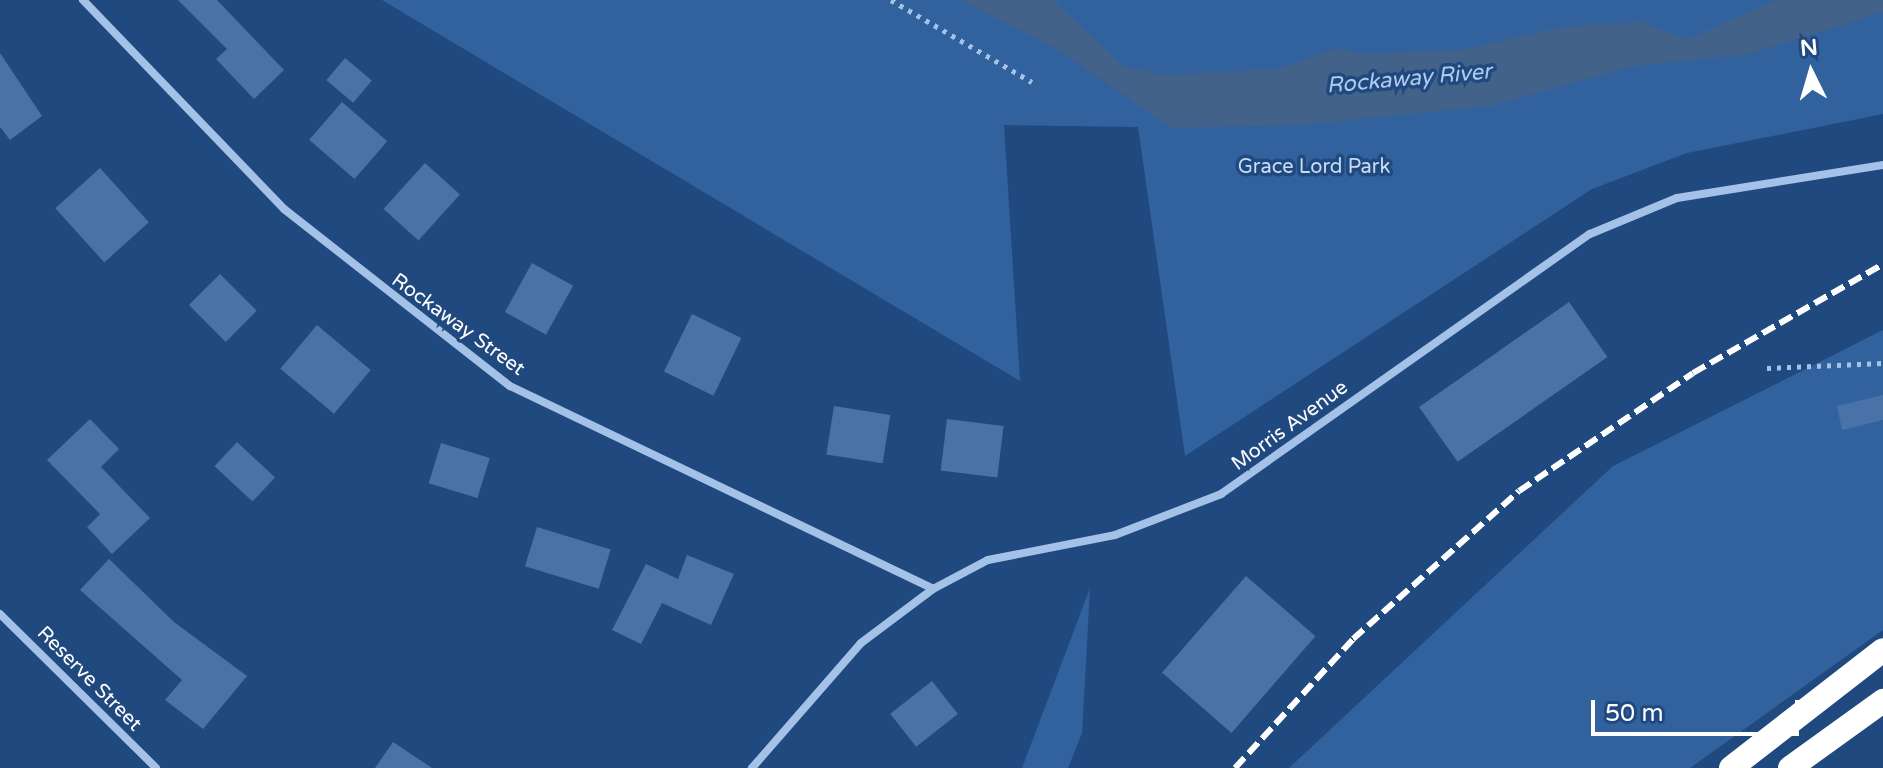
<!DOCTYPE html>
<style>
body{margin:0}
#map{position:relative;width:1883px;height:768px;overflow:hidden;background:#20497f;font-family:"Varela Round",sans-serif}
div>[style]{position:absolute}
.green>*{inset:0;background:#32629d}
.water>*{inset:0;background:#43628a}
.building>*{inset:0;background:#4872a8;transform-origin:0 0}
.path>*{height:5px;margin-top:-2.5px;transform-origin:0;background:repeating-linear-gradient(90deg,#a4c2e7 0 4px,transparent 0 10px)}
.minor>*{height:8px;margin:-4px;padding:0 4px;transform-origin:4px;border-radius:4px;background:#a4c2e7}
.motorway>*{height:24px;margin:-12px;padding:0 12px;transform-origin:12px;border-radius:12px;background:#fff}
.rail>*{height:6px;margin-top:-3px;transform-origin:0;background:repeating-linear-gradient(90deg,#fff 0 14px,transparent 0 20px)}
span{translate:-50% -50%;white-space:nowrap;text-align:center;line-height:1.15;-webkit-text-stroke:7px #20497f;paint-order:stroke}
.park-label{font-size:20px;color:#c7dcf6}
.street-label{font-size:20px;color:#fff}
.water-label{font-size:22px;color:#afccef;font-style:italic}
.north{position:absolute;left:1771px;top:32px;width:80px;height:80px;-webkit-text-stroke:6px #20497f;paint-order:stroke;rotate:355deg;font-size:22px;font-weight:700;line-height:32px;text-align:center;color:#fff}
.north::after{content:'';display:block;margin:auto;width:28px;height:36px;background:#fff;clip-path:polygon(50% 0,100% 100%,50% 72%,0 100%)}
.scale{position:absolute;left:1591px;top:700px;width:208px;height:36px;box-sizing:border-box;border:4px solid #fff;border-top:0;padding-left:10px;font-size:24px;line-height:28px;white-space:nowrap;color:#fff;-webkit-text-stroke:6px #20497f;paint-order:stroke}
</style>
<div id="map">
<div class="green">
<div style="clip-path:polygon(382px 0,1883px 0,1883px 114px,1687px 153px,1592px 189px,1185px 456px,1138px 127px,1004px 125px,1020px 381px)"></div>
<div style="clip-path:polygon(1883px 330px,1883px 630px,1690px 768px,1289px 768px,1613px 466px)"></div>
<div style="clip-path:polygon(1090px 588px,1082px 733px,1068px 768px,1022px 768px)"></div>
</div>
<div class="water">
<div style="clip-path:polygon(962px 0,1053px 0,1123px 66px,1163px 75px,1277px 69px,1339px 48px,1359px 54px,1462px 50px,1567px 26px,1641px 22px,1687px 40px,1776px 0,1883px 0,1883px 12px,1749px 54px,1634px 66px,1490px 106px,1299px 125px,1173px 128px,1060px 51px)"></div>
</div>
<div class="building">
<div style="clip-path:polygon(178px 0,217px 0,284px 70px,254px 99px,216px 59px,227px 49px)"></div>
<div style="clip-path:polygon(0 53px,42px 116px,10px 140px,0 127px)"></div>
<div style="left:345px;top:58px;width:35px;height:29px;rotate:40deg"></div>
<div style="left:342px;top:102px;width:60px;height:50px;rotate:41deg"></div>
<div style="left:425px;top:163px;width:47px;height:62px;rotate:42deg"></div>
<div style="left:100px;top:168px;width:73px;height:60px;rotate:48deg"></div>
<div style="left:532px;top:263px;width:47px;height:56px;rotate:29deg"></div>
<div style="left:220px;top:274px;width:52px;height:44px;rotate:45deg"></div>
<div style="left:1569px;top:302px;width:67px;height:183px;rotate:55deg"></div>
<div style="left:692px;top:314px;width:55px;height:64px;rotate:26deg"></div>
<div style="left:317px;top:325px;width:70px;height:57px;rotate:40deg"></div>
<div style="clip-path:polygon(1883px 395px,1883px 420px,1842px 430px,1837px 406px)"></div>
<div style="left:834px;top:406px;width:57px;height:49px;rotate:9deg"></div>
<div style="clip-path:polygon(90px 419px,119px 449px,101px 467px,150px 518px,112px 554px,87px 527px,100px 514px,47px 460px)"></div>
<div style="left:947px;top:419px;width:57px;height:52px;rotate:7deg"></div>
<div style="left:237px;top:442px;width:52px;height:33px;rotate:43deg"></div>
<div style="left:441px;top:443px;width:51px;height:42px;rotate:17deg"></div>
<div style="left:537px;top:527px;width:77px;height:41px;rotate:17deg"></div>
<div style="clip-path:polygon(687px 555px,734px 574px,711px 625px,662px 603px,641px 644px,612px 630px,646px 564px,678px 579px)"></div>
<div style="clip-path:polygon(109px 559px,174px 622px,247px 676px,203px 729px,165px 700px,182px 680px,80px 590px)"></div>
<div style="left:1246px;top:576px;width:92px;height:128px;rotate:41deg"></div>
<div style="left:932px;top:681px;width:42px;height:53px;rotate:52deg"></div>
<div style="clip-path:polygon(393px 742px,432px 768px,375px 768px)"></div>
</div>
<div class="path">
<div style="left:891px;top:0;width:163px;rotate:30.2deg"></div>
<div style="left:1767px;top:368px;width:116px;rotate:-2.5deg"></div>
</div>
<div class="minor">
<div style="left:83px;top:0;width:290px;rotate:46.1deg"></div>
<div style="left:284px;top:209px;width:287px;rotate:38.1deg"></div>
<div style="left:510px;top:386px;width:469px;rotate:25.6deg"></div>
<div style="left:0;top:614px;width:219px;rotate:44.6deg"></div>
<div style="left:752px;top:768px;width:166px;rotate:-48.9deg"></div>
<div style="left:861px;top:643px;width:90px;rotate:-36.9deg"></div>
<div style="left:933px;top:589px;width:62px;rotate:-27.8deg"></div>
<div style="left:988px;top:560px;width:129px;rotate:-11.1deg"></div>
<div style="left:1115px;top:535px;width:114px;rotate:-21.1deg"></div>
<div style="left:1221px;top:494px;width:451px;rotate:-35.2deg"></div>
<div style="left:1590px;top:234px;width:94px;rotate:-22.5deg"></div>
<div style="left:1677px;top:198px;width:209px;rotate:-9.1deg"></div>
</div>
<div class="motorway">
<div style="left:1731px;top:768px;width:192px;rotate:-37.8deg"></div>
<div style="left:1790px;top:768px;width:115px;rotate:-35.8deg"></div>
</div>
<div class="rail">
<div style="left:1235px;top:768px;width:175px;rotate:-47.5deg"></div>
<div style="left:1353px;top:639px;width:222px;rotate:-41.7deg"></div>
<div style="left:1519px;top:491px;width:210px;rotate:-34.1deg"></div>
<div style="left:1693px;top:373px;width:219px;rotate:-29.8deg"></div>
</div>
<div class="park-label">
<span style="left:1314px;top:167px">Grace Lord Park</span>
</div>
<div class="street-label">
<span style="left:458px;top:325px;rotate:36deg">Rockaway Street</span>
<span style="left:1290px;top:426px;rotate:-36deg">Morris Avenue</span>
<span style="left:89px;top:679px;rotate:45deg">Reserve Street</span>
</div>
<div class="water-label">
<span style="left:1409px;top:79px;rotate:-5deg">Rockaway River</span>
</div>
<div class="north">N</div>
<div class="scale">50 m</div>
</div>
